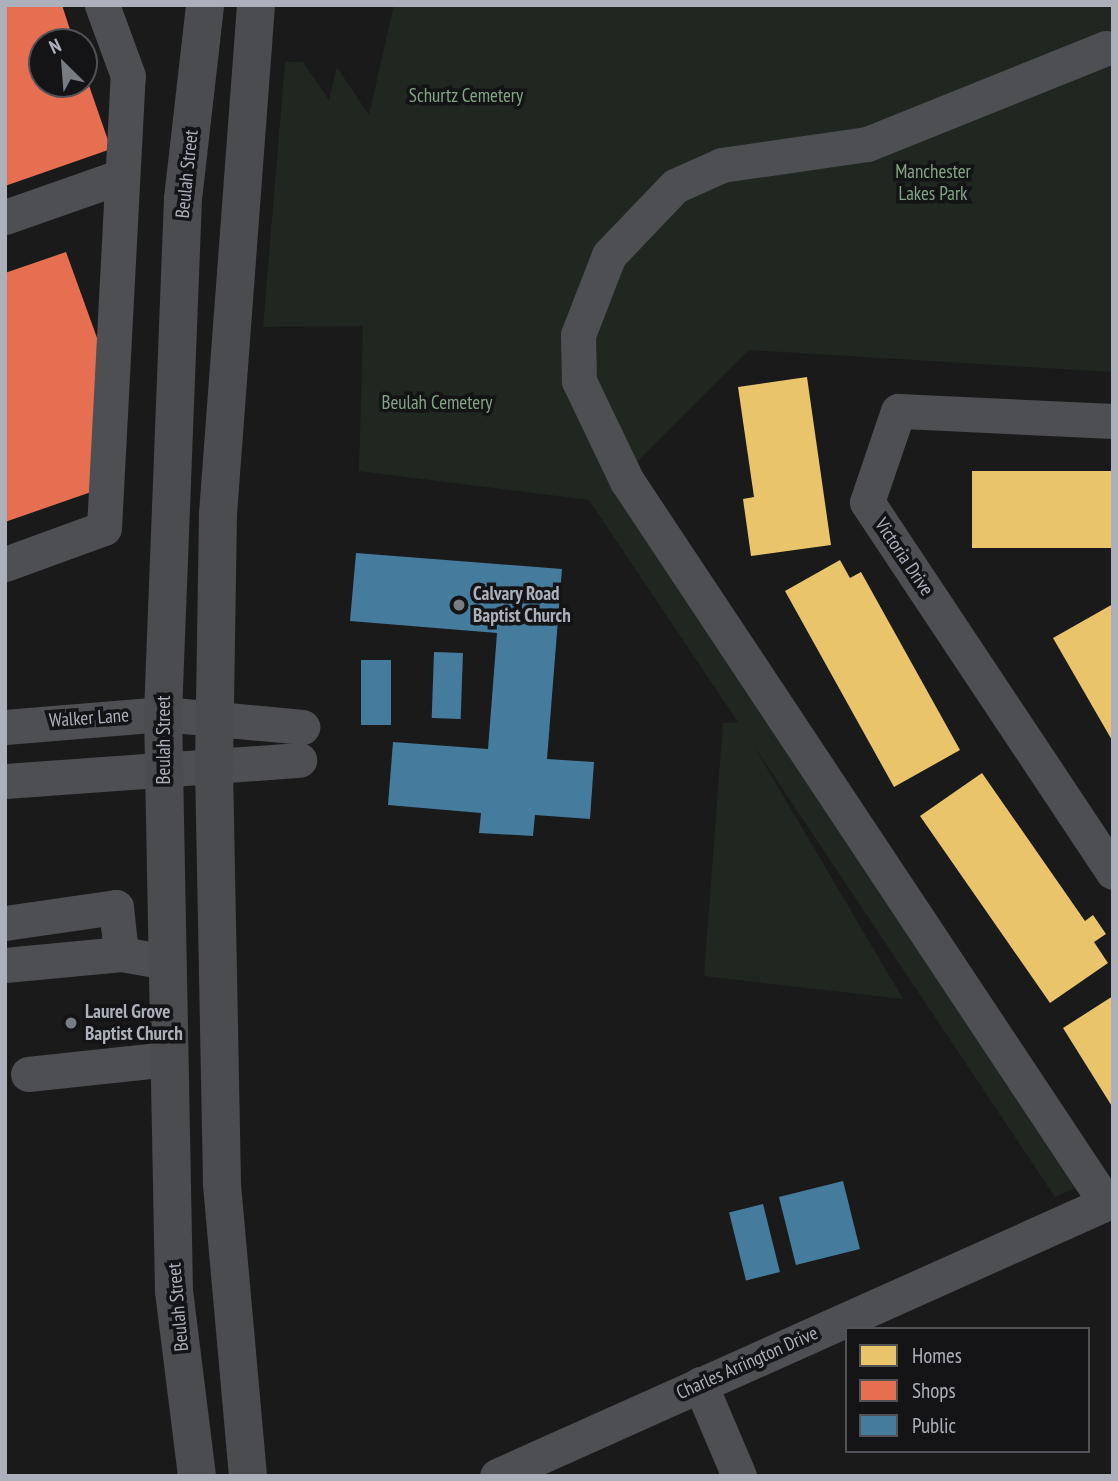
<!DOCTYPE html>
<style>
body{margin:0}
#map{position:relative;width:1118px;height:1481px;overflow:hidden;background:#1a1a1a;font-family:"PT Sans Narrow",sans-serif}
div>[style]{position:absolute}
.green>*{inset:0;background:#202721}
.homes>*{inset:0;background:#e9c46a;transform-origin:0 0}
.shops>*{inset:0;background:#e76f51}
.public>*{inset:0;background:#457b9d;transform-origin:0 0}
.minor>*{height:35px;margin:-17.5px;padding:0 17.5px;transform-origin:17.5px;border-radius:17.5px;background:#4e4f53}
.major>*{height:38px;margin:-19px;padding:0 19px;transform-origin:19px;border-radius:19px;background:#4b4c4f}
.dots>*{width:19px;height:19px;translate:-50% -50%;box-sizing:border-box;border:4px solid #141416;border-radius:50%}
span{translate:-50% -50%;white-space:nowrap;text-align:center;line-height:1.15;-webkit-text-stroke:7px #141416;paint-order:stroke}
.park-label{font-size:19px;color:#83a585}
.street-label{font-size:19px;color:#abb0bb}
.poi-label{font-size:19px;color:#abb0bb;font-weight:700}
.left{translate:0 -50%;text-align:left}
.frame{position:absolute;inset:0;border:7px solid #abb0bb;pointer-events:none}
.legend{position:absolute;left:845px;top:1327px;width:245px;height:126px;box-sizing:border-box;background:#141416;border:2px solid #505258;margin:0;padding:9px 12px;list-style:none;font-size:21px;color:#abb0bb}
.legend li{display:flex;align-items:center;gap:14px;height:35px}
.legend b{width:35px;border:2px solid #505258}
.north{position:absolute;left:28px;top:28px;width:70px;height:70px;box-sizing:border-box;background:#141416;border:2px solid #505258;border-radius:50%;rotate:335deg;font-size:19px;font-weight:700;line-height:28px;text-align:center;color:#abb0bb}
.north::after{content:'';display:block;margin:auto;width:24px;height:32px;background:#787c83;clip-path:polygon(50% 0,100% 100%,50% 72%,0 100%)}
</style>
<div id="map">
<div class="green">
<div style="clip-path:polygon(394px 5px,1113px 5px,1113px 372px,749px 350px,634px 465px,1102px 1176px,1055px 1197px,752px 743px,903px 999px,704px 976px,723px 723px,738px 722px,589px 500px,359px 471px,363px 326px,263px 327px,285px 62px,303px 62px,329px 100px,337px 67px,369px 115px)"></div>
</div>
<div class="homes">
<div style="clip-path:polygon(807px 377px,831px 545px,751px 556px,743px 499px,754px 497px,738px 387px)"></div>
<div style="left:1113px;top:471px;width:77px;height:141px;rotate:90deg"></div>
<div style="clip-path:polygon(840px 560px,850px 578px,861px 572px,960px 750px,894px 787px,785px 591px)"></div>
<div style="clip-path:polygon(1113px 604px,1113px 742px,1053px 638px)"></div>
<div style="clip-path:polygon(982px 773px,1085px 921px,1093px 915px,1106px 934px,1094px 942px,1108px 963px,1050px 1003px,920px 816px)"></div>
<div style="clip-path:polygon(1113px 996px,1113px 1108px,1063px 1028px)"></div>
</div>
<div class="shops">
<div style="clip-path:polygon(5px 5px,62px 5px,74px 42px,42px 42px,42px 84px,84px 84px,84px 71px,111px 149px,5px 186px)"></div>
<div style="clip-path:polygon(66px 252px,109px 371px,94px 491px,5px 522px,5px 273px)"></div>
</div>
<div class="public">
<div style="clip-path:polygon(356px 553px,562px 569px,547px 759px,594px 762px,590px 819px,535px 815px,533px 836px,479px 833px,481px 813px,388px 805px,393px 742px,488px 749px,497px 633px,350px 621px)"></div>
<div style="left:434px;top:652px;width:29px;height:66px;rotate:2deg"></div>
<div style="left:361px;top:660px;width:30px;height:65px"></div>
<div style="left:843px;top:1181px;width:70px;height:66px;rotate:76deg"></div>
<div style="left:763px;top:1204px;width:70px;height:35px;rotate:76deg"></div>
</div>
<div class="minor">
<div style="left:1106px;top:48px;width:258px;rotate:158.1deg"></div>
<div style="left:867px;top:144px;width:147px;rotate:171.8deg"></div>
<div style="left:722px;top:165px;width:51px;rotate:155.9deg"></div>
<div style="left:675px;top:186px;width:95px;rotate:133.7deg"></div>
<div style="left:609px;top:255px;width:86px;rotate:111.2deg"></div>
<div style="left:578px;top:335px;width:46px;rotate:88.8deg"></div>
<div style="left:579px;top:381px;width:111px;rotate:64.4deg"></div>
<div style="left:627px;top:481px;width:866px;rotate:56.44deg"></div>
<div style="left:5px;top:217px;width:124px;rotate:-19.3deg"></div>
<div style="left:1113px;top:421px;width:215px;rotate:-177.3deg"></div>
<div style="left:898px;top:411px;width:96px;rotate:108.8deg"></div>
<div style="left:867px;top:502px;width:444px;rotate:56.4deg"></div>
<div style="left:5px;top:564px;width:105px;rotate:-20deg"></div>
<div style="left:104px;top:528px;width:453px;rotate:-87deg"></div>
<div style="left:128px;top:76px;width:76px;rotate:-110.1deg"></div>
<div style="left:5px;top:727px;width:159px;rotate:-4.7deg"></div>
<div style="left:163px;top:714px;width:140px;rotate:5.3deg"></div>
<div style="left:5px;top:781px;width:295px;rotate:-4.1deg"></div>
<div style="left:5px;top:923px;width:112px;rotate:-8.2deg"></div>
<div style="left:116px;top:907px;width:47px;rotate:83.9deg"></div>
<div style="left:5px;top:965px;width:117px;rotate:-5.4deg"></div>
<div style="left:121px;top:954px;width:47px;rotate:9.9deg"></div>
<div style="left:28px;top:1074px;width:141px;rotate:-6.1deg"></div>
<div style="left:700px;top:1384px;width:100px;rotate:67deg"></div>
<div style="left:497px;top:1476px;width:675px;rotate:-24.13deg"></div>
</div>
<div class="major">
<div style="left:197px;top:1476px;width:186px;rotate:-97.1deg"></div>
<div style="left:174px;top:1291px;width:577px;rotate:-91.09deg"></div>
<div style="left:163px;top:714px;width:515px;rotate:-87.78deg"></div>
<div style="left:183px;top:199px;width:195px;rotate:-83.5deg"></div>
<div style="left:248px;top:1476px;width:294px;rotate:-95.1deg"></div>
<div style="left:222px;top:1183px;width:416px;rotate:-91.1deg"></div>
<div style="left:214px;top:767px;width:253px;rotate:-89.1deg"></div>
<div style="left:218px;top:514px;width:510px;rotate:-85.73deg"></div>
</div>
<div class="dots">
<div style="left:459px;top:605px;background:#787c83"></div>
<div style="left:71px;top:1023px;background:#787c83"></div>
</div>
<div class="park-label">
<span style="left:466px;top:96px">Schurtz Cemetery</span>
<span style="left:933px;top:183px">Manchester<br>Lakes Park</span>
<span style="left:437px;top:403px">Beulah Cemetery</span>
</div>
<div class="street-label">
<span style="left:187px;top:174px;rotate:-84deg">Beulah Street</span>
<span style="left:904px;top:557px;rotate:56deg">Victoria Drive</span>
<span style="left:89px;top:718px;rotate:-4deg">Walker Lane</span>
<span style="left:164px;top:740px;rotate:-90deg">Beulah Street</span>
<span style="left:178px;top:1307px;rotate:-95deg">Beulah Street</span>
<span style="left:747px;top:1363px;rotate:-24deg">Charles Arrington Drive</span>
</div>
<div class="poi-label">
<span class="left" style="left:473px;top:605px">Calvary Road<br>Baptist Church</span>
<span class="left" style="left:85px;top:1023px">Laurel Grove<br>Baptist Church</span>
</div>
<div class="frame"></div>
<ul class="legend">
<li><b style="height:19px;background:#e9c46a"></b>Homes</li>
<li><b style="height:19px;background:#e76f51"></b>Shops</li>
<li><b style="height:19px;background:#457b9d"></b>Public</li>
</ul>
<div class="north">N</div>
</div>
